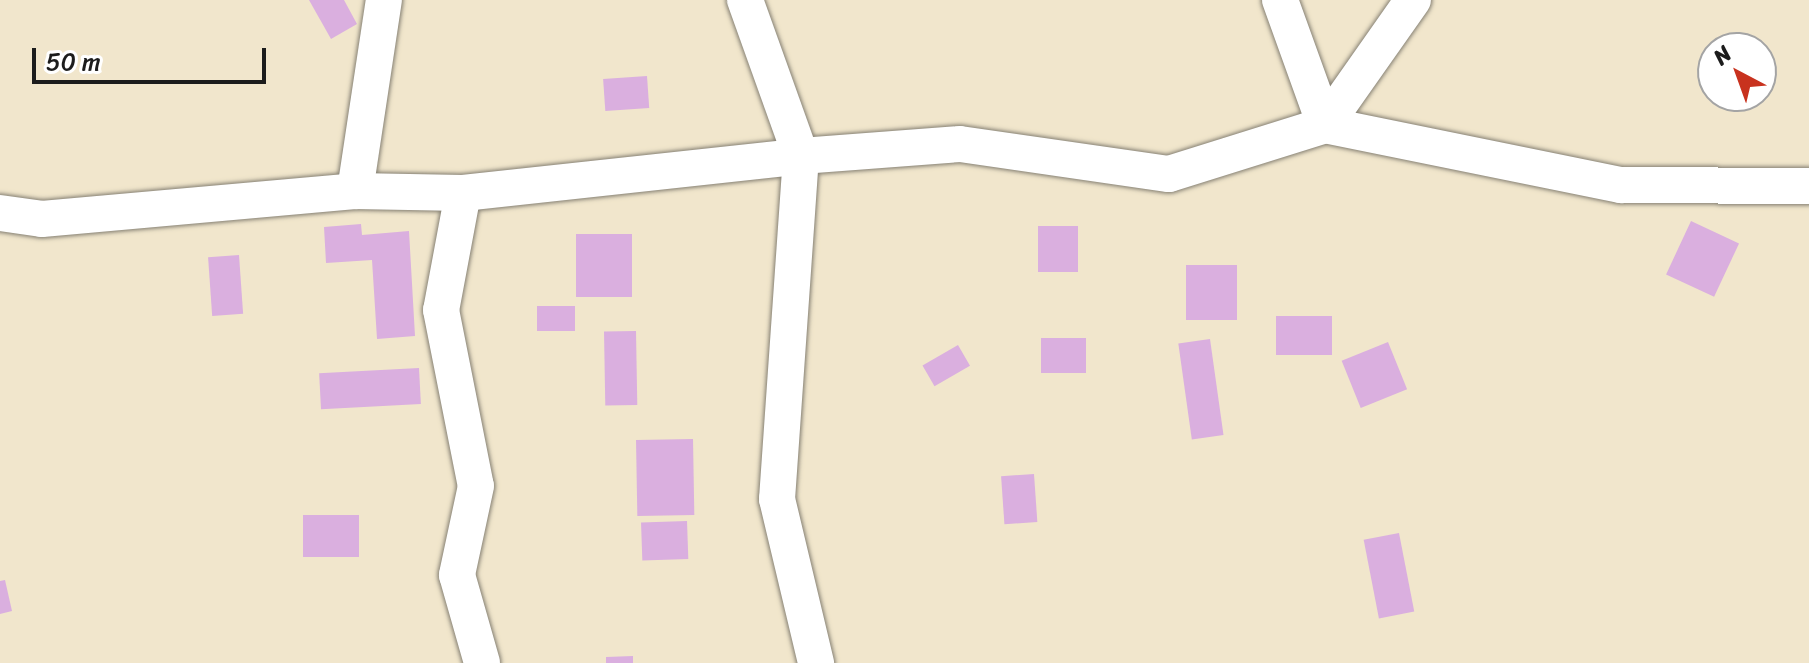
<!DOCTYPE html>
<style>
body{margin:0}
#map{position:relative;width:1809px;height:663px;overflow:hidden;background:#f1e6cc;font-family:Sriracha,sans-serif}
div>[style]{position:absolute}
.building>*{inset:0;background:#daafdf;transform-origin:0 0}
.roads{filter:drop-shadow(0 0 2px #868174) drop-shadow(0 0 2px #868174)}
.minor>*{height:36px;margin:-18px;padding:0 18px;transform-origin:18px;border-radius:18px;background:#fff}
span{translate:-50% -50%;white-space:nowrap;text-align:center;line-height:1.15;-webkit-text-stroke:8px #fff;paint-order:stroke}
.north{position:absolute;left:1697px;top:32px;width:80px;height:80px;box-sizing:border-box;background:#fff;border:2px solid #a4a4a4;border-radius:50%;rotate:319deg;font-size:22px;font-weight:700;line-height:32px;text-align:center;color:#1c1c1c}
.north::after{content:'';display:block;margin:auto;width:28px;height:36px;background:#c8321e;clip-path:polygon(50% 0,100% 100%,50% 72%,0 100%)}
.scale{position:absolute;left:32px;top:48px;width:234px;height:36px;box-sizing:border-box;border:4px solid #1c1c1c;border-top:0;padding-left:10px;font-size:24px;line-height:28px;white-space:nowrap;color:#1c1c1c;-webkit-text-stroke:6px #fff;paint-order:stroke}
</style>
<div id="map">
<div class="building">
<div style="clip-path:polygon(309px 0,344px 0,357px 24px,331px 39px)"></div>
<div style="left:647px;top:76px;width:32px;height:44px;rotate:86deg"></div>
<div style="left:1691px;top:221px;width:53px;height:59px;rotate:25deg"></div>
<div style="clip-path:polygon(361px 224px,362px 235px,409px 231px,415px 336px,377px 339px,372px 260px,326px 263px,324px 227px)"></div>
<div style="left:1038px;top:226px;width:40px;height:46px"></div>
<div style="left:632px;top:234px;width:63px;height:56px;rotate:90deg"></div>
<div style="left:239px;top:255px;width:59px;height:31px;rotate:86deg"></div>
<div style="left:1186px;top:265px;width:51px;height:55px"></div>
<div style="left:537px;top:306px;width:38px;height:25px"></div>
<div style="left:1332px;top:316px;width:39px;height:56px;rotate:90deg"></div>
<div style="left:636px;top:331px;width:74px;height:32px;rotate:89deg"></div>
<div style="left:1086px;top:338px;width:35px;height:45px;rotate:90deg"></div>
<div style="left:1210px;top:339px;width:97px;height:32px;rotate:82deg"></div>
<div style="left:1388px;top:342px;width:51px;height:50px;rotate:68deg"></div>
<div style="left:958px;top:345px;width:24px;height:41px;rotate:60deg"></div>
<div style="left:419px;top:368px;width:36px;height:100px;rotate:87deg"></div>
<div style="left:693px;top:439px;width:76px;height:57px;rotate:89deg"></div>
<div style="left:1034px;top:474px;width:48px;height:33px;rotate:86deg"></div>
<div style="left:359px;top:515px;width:42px;height:56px;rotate:90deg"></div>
<div style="left:687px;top:521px;width:38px;height:46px;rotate:88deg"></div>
<div style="left:1399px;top:533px;width:80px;height:36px;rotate:79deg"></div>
<div style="clip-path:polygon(5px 580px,12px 611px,0 614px,0 581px)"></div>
<div style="clip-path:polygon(633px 656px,633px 663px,606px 663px,606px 657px)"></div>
</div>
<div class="roads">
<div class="minor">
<div style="left:745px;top:0;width:166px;rotate:70.3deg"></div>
<div style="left:801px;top:156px;width:344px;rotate:94deg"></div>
<div style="left:777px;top:499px;width:169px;rotate:76.6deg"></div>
<div style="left:1280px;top:0;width:133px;rotate:70.2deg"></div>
<div style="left:1325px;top:125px;width:153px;rotate:-54.9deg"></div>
<div style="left:355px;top:191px;width:193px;rotate:-81.4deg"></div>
<div style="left:463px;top:193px;width:119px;rotate:100.6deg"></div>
<div style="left:441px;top:310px;width:179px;rotate:78.8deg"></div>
<div style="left:476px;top:486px;width:91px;rotate:102.1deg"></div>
<div style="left:457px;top:575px;width:91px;rotate:74.1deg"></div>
<div style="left:0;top:213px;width:42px;rotate:8.1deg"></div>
<div style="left:42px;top:219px;width:314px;rotate:-5.1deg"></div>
<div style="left:355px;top:191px;width:108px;rotate:1.1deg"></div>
<div style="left:463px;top:193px;width:340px;rotate:-6.2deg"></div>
<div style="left:801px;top:156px;width:159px;rotate:-4.3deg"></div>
<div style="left:960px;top:144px;width:211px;rotate:8.2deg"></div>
<div style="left:1169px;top:174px;width:164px;rotate:-17.4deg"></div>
<div style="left:1325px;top:125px;width:302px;rotate:11.5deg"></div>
<div style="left:1621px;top:185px;width:188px;rotate:0.3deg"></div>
</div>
</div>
<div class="north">N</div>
<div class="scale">50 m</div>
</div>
